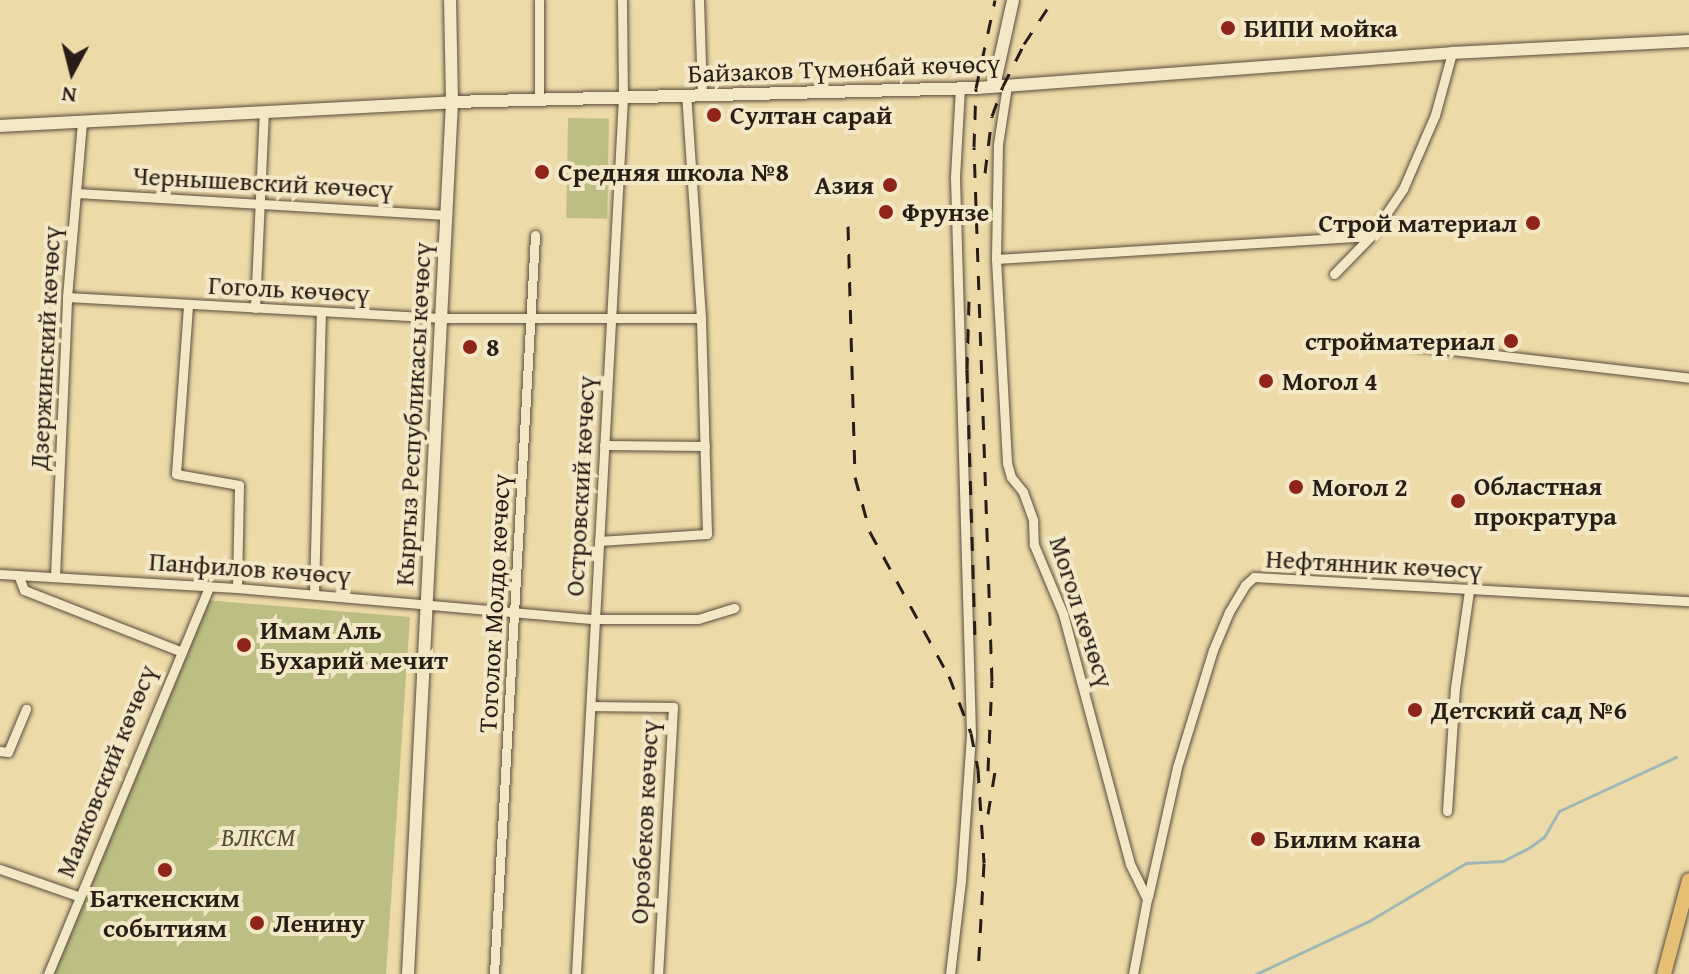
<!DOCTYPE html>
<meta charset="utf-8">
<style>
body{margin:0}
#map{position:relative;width:1689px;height:974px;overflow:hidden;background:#ecdba8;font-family:"Gentium Book Plus",serif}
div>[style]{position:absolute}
.green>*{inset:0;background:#bdbe84;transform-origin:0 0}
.stream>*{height:3px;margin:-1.5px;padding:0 1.5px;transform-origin:1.5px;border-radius:1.5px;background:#a0b8b5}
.roads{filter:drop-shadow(0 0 2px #5a4c3c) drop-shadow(0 0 2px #5a4c3c)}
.street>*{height:9px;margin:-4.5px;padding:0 4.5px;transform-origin:4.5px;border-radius:4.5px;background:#f3e8c6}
.secondary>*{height:12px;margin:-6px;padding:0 6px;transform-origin:6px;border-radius:6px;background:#f3e8c6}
.primary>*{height:14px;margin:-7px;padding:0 7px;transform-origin:7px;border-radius:7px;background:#e6be74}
.rail>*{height:3px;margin-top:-1.5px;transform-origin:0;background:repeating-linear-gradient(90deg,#291d18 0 14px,transparent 0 28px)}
.dots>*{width:22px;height:22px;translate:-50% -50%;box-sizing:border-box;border:4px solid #f3e8c6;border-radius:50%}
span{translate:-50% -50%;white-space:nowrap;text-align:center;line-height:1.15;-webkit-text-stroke:8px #f3e8c6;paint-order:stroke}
.poi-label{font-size:26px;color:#291d18;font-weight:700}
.left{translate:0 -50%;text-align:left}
.right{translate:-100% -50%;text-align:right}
.street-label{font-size:26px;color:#291d18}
.park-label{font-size:26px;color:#554d38;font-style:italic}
.north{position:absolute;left:32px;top:32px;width:80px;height:80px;-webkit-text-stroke:6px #f3e8c6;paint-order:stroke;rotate:187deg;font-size:22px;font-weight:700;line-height:32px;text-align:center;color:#291d18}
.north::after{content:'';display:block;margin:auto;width:28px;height:36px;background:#291d18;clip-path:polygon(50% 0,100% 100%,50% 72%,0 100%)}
</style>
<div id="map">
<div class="green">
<div style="left:568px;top:118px;width:41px;height:100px;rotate:1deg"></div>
<div style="clip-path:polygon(206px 600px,410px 617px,386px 974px,53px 974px)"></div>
</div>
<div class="stream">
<div style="left:1256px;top:974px;width:125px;rotate:-25.1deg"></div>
<div style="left:1369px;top:921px;width:113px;rotate:-30.9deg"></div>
<div style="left:1466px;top:863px;width:37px;rotate:-3deg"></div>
<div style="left:1503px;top:861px;width:30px;rotate:-27deg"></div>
<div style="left:1530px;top:847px;width:17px;rotate:-36deg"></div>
<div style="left:1544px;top:837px;width:30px;rotate:-60deg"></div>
<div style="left:1559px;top:811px;width:129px;rotate:-24.8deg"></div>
</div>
<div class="roads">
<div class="street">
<div style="left:699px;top:0;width:95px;rotate:88.2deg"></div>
<div style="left:1007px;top:86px;width:59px;rotate:98.8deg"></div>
<div style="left:998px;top:144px;width:115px;rotate:91deg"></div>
<div style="left:996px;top:259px;width:204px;rotate:86.9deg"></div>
<div style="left:1007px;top:463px;width:15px;rotate:74deg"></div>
<div style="left:1011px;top:477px;width:19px;rotate:51deg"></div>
<div style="left:1023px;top:492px;width:30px;rotate:70deg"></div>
<div style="left:1033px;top:520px;width:25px;rotate:88deg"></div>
<div style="left:1034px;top:545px;width:75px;rotate:67.2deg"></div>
<div style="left:1063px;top:614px;width:259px;rotate:75deg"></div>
<div style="left:1130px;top:864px;width:39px;rotate:64deg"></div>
<div style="left:1147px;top:899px;width:76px;rotate:100.6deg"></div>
<div style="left:539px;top:100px;width:100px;rotate:-90deg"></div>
<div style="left:77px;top:193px;width:370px;rotate:3.4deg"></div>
<div style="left:996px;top:259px;width:376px;rotate:-3.5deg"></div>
<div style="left:1334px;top:274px;width:53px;rotate:-45.8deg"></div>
<div style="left:1371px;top:236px;width:57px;rotate:-55.8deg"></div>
<div style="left:1403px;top:189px;width:81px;rotate:-66.6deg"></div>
<div style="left:1435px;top:115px;width:64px;rotate:-74.7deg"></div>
<div style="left:67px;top:297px;width:374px;rotate:3.2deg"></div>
<div style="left:440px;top:318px;width:261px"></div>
<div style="left:188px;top:306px;width:168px;rotate:94.1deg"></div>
<div style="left:176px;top:474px;width:64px;rotate:9.9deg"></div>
<div style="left:239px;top:485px;width:103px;rotate:91.1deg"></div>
<div style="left:255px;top:308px;width:197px;rotate:-87.4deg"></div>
<div style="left:1410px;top:345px;width:281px;rotate:6.7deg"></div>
<div style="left:604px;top:445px;width:101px;rotate:0.6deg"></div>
<div style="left:599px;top:541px;width:108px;rotate:-3.7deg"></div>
<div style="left:707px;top:534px;width:216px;rotate:-91.6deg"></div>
<div style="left:701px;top:318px;width:224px;rotate:-93.8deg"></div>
<div style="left:0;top:574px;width:237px;rotate:3.4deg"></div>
<div style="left:237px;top:588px;width:358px;rotate:5deg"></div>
<div style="left:594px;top:619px;width:104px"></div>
<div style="left:698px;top:619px;width:38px;rotate:-17deg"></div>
<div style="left:55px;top:576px;width:279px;rotate:-87.5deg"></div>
<div style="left:67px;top:297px;width:176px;rotate:-85.1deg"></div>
<div style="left:19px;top:577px;width:14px;rotate:69deg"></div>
<div style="left:24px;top:590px;width:168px;rotate:21.4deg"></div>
<div style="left:314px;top:594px;width:282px;rotate:-88.6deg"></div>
<div style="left:591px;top:706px;width:82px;rotate:0.7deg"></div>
<div style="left:673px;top:707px;width:267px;rotate:93.2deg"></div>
<div style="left:0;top:751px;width:8px;rotate:7deg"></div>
<div style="left:8px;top:752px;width:47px;rotate:-67.3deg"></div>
<div style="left:1447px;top:811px;width:123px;rotate:-86.3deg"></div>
<div style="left:1455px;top:688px;width:98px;rotate:-81.8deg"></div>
<div style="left:0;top:869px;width:83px;rotate:19.1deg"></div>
<div style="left:1148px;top:897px;width:133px;rotate:-77.4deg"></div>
<div style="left:1177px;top:767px;width:122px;rotate:-72.9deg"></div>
<div style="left:1213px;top:650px;width:41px;rotate:-67.2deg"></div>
<div style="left:1229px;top:612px;width:31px;rotate:-59deg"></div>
<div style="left:1245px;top:585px;width:12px;rotate:-42deg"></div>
<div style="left:1254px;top:577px;width:436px;rotate:3.2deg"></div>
<div style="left:48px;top:974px;width:419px;rotate:-67.4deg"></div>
<div style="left:494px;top:974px;width:740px;rotate:-86.82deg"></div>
<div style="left:576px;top:974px;width:877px;rotate:-86.93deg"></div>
<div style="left:623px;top:98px;width:98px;rotate:-90.6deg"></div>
<div style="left:950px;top:974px;width:94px;rotate:-83.3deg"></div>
<div style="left:961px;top:881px;width:148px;rotate:-86.1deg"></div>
<div style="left:971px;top:733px;width:556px;rotate:-91.65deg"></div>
<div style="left:955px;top:177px;width:89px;rotate:-86.8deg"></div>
</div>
<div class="secondary">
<div style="left:994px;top:86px;width:88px;rotate:-77.5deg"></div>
<div style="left:0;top:126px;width:453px;rotate:-3deg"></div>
<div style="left:452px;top:102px;width:524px;rotate:-1.53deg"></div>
<div style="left:976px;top:88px;width:477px;rotate:-4.2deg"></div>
<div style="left:1452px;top:53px;width:237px;rotate:-2.9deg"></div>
<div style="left:408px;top:974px;width:873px;rotate:-87.11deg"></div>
<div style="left:452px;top:102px;width:102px;rotate:-91.1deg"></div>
</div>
<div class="primary">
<div style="left:1664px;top:974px;width:97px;rotate:-75.1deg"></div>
</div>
</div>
<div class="rail">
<div style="left:985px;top:173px;width:57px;rotate:-83deg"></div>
<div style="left:992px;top:116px;width:32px;rotate:-70deg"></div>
<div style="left:1003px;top:86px;width:47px;rotate:-63.4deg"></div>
<div style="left:1024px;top:44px;width:53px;rotate:-56.6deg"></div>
<div style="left:848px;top:226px;width:251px;rotate:88.4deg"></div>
<div style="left:855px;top:477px;width:57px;rotate:74.7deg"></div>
<div style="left:870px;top:532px;width:164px;rotate:61.3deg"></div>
<div style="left:949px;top:676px;width:61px;rotate:68.9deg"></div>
<div style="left:971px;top:733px;width:37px;rotate:79deg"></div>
<div style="left:978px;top:769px;width:94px;rotate:86.3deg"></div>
<div style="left:984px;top:863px;width:111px;rotate:93.1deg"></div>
<div style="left:969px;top:301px;width:68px;rotate:91.7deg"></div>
<div style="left:967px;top:369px;width:271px;rotate:88.3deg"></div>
<div style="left:988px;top:771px;width:90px;rotate:-87.5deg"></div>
<div style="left:992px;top:681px;width:534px;rotate:-91.93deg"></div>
<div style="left:974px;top:147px;width:59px;rotate:-88.1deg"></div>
<div style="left:976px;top:88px;width:90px;rotate:-77.8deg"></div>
<div style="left:988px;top:814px;width:56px;rotate:-80.7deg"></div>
</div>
<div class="dots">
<div style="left:1228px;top:28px;background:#8f2418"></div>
<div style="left:714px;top:115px;background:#8f2418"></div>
<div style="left:542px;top:172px;background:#8f2418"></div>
<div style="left:890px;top:185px;background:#8f2418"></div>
<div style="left:886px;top:212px;background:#8f2418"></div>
<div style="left:1533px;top:223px;background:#8f2418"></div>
<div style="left:1511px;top:341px;background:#8f2418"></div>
<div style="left:470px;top:347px;background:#8f2418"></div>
<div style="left:1266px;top:381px;background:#8f2418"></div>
<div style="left:1296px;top:487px;background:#8f2418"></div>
<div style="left:1458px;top:501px;background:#8f2418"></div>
<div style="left:244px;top:645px;background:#8f2418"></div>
<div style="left:1415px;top:710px;background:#8f2418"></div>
<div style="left:1258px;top:839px;background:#8f2418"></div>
<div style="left:165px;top:870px;background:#8f2418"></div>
<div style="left:257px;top:923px;background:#8f2418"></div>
</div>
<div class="poi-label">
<span class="left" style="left:1244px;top:28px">БИПИ мойка</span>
<span class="left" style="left:730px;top:115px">Султан сарай</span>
<span class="left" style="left:558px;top:172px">Средняя школа №8</span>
<span class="right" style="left:874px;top:185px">Азия</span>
<span class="left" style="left:902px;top:212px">Фрунзе</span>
<span class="right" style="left:1517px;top:223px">Строй материал</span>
<span class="right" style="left:1495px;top:341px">стройматериал</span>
<span class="left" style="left:486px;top:347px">8</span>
<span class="left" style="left:1282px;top:381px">Могол 4</span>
<span class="left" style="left:1474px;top:501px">Областная<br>прократура</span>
<span class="left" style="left:1312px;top:487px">Могол 2</span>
<span class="left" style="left:260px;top:645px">Имам Аль<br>Бухарий мечит</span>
<span class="left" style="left:1431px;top:710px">Детский сад №6</span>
<span class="left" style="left:1274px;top:839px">Билим кана</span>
<span style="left:165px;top:913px">Баткенским<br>событиям</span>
<span class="left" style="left:273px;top:923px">Ленину</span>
</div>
<div class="street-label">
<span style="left:844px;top:68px;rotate:-2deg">Байзаков Түмөнбай көчөсү</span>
<span style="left:263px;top:182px;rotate:3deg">Чернышевский көчөсү</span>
<span style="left:289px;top:289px;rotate:3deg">Гоголь көчөсү</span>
<span style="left:45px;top:348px;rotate:-87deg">Дзержинский көчөсү</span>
<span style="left:413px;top:414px;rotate:-87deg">Кыргыз Республикасы көчөсү</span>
<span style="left:580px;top:486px;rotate:-87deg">Островский көчөсү</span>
<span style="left:1374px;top:564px;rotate:3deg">Нефтянник көчөсү</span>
<span style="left:250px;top:568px;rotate:4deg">Панфилов көчөсү</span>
<span style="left:494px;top:603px;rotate:-87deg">Тоголок Молдо көчөсү</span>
<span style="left:1082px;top:612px;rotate:72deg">Могол көчөсү</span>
<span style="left:106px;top:771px;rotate:-68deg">Маяковский көчөсү</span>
<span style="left:644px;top:822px;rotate:-87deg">Орозбеков көчөсү</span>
</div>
<div class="park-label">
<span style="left:258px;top:837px">ВЛКСМ</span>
</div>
<div class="north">N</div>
</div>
